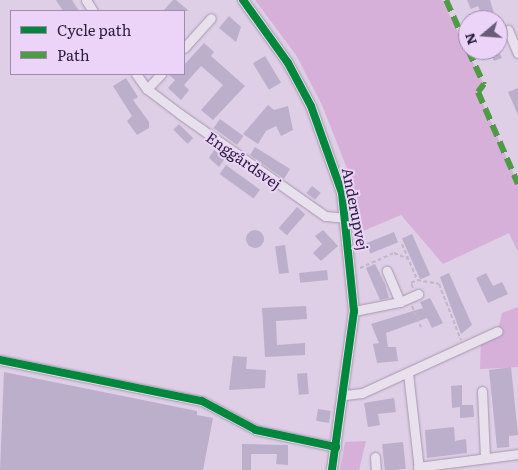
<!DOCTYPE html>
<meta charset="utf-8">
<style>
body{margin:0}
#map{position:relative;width:518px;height:470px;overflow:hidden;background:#decee6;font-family:Literata,serif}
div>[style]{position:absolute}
.green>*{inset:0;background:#d6b0d8}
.building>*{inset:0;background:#bcafcb;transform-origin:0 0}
.round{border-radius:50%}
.path>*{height:2px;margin-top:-1px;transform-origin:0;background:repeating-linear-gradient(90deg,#c0b7c7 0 4px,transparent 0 6.5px)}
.roads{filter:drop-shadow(0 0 1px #a397ac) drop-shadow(0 0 1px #a397ac)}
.minor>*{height:9px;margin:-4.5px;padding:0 4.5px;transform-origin:4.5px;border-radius:4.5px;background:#e9e0ee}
.tertiary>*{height:10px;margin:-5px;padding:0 5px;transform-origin:5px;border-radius:5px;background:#e9e0ee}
.quiet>*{height:6px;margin-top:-3px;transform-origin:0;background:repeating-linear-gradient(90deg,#4f9a45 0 12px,transparent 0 18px)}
.cycleway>*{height:8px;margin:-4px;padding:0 4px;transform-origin:4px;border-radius:4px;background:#00873e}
span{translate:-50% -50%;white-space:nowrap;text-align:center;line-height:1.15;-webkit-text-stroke:4px #ebd4f8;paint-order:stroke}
.street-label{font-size:15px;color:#2b1e3c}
.legend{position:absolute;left:10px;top:10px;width:175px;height:65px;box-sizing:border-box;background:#ebd4f8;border:1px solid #9e8bad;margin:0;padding:6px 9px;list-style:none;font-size:15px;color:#2b1e3c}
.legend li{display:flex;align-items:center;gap:10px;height:25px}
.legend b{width:25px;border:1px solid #9e8bad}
.north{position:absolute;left:458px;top:10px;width:50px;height:50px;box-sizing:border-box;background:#ebd4f8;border:1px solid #9e8bad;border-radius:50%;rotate:252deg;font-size:14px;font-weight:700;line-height:20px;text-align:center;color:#2b1e3c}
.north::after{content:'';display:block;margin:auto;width:18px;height:22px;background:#6a5c78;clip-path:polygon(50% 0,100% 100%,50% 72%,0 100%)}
</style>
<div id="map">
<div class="green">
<div style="clip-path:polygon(255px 0,442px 0,484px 84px,478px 92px,518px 184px,518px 252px,509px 233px,443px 264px,401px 215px,356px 234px,350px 176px,322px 105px,296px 55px)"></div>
<div style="clip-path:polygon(518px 307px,518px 367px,480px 369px,481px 336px,499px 326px,502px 313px)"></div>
<div style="clip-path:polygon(366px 441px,359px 470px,340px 470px,345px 442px)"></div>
</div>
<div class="building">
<div style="clip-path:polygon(56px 0,72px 0,79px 11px,63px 11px)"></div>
<div style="clip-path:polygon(173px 0,176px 0,189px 11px,163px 11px)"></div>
<div style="clip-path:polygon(467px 0,490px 0,494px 13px,483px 18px,478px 6px,471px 9px)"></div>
<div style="clip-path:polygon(229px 16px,241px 27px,236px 42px,219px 28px)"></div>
<div style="clip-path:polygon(204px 43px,214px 52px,211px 56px,245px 86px,213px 120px,201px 110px,223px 85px,201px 66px,184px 85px,189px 90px,181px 100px,168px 88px,175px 80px,168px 74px,184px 74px,184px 65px)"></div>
<div style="clip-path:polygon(489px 50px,498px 50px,502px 58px,494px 61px)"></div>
<div style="left:265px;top:56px;width:31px;height:14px;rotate:59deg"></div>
<div style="clip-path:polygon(126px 78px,138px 97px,133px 100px,149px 122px,149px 128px,137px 135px,127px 121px,132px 116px,113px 86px)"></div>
<div style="clip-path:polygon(518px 88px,518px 115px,508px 92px)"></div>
<div style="clip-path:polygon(268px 105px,274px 110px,288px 106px,293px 130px,281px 136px,276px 126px,266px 131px,258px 144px,243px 134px)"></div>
<div style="left:220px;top:119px;width:29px;height:11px;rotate:36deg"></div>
<div style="left:179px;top:124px;width:20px;height:8px;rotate:45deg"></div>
<div style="clip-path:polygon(255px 147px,290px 169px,284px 179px,250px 155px)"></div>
<div style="clip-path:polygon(214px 150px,225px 158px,219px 167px,209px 158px)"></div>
<div style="left:226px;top:165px;width:42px;height:11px;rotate:36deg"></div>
<div style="left:312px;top:186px;width:11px;height:9px;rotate:38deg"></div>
<div style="left:297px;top:207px;width:11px;height:28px;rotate:41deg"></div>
<div style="clip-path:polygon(323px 230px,338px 246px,321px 261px,313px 253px,322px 244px,315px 236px)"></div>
<div class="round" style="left:246px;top:230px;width:18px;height:18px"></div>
<div style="left:394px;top:232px;width:11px;height:30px;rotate:68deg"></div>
<div style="left:412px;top:234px;width:45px;height:11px;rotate:66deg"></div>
<div style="left:285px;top:245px;width:28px;height:10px;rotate:82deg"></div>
<div style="clip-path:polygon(375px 264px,385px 284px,389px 298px,380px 300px,366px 268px)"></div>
<div style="left:327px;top:270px;width:10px;height:28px;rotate:84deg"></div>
<div style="clip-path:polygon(449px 273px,472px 325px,461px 334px,440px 277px)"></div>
<div style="clip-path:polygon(486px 273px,493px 286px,502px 282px,508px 294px,488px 303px,476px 278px)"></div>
<div style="clip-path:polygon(430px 298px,443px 323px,432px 328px,427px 318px,386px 333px,388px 347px,396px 347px,398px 361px,377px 363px,373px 344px,379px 343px,371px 324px,423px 308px,420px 302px)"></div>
<div style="clip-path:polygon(306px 306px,307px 319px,276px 321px,277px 345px,305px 343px,305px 355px,265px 357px,262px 308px)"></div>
<div style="clip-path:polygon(233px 356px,247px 357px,246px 369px,266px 370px,265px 388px,229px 390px)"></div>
<div style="clip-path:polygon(511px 367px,518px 435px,509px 436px,509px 447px,497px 448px,489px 370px)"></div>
<div style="clip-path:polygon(4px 372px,197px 411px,197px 415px,213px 418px,203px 470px,0 470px)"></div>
<div style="left:307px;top:373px;width:21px;height:10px;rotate:85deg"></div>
<div style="clip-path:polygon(462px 385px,462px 405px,473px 405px,474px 417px,460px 418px,460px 407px,452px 408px,451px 386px)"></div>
<div style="clip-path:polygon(394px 398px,396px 412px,378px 414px,380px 425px,368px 427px,364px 403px)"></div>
<div style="left:318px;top:409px;width:13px;height:12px;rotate:9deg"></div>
<div style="clip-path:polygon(454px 427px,455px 441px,466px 439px,467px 453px,427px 458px,425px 430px)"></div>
<div style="left:403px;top:442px;width:27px;height:21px;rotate:84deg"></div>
<div style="clip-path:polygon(242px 444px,288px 445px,288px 465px,276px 464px,277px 454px,251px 454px,251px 470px,242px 470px)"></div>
</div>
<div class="path">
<div style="left:402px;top:244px;width:39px;rotate:67deg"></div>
<div style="left:360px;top:268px;width:37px;rotate:-24deg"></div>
<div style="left:394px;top:253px;width:15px;rotate:23deg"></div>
<div style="left:413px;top:288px;width:5px;rotate:-112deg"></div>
<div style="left:411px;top:283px;width:7px;rotate:-27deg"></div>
<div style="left:417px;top:280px;width:22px;rotate:10deg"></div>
<div style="left:439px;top:284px;width:60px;rotate:68.6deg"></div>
<div style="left:412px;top:306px;width:23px;rotate:67deg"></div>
</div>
<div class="roads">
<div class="minor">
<div style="left:86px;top:0;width:13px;rotate:58deg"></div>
<div style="left:508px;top:30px;width:25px;rotate:67deg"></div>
<div style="left:184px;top:48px;width:40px;rotate:-48deg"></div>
<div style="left:136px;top:74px;width:19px;rotate:54deg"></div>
<div style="left:147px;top:89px;width:41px;rotate:37.1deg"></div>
<div style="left:180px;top:114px;width:177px;rotate:35.1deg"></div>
<div style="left:325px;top:216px;width:22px;rotate:5deg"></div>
<div style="left:147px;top:89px;width:21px;rotate:-47deg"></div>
<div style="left:400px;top:302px;width:20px;rotate:-24deg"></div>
<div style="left:354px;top:311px;width:47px;rotate:-11.1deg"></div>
<div style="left:400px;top:302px;width:34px;rotate:-113deg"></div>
<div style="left:0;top:360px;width:206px;rotate:11.5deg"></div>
<div style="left:202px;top:401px;width:61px;rotate:28.2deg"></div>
<div style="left:256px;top:430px;width:82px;rotate:12deg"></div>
<div style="left:408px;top:373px;width:98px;rotate:83.5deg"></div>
<div style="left:482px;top:391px;width:66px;rotate:87.4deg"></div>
<div style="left:345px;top:395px;width:17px;rotate:-7deg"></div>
<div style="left:362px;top:393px;width:149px;rotate:-24.5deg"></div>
<div style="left:375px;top:457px;width:13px;rotate:86deg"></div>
<div style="left:418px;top:467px;width:101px;rotate:-7.4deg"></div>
</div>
<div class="tertiary">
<div style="left:243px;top:0;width:77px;rotate:54.5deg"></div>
<div style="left:288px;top:63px;width:49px;rotate:61.9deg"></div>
<div style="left:311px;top:106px;width:92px;rotate:70.4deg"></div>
<div style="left:342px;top:193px;width:119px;rotate:84.2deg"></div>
<div style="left:354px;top:311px;width:161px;rotate:97.9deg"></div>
</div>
</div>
<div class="quiet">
<div style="left:446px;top:0;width:54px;rotate:65.8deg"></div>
<div style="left:468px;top:50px;width:38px;rotate:65deg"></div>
<div style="left:484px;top:84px;width:10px;rotate:127deg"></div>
<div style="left:478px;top:92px;width:100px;rotate:66.5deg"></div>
</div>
<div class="cycleway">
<div style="left:243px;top:0;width:77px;rotate:54.5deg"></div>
<div style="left:288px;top:63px;width:49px;rotate:61.9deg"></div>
<div style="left:311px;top:106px;width:92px;rotate:70.4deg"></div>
<div style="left:342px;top:193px;width:119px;rotate:84.2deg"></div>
<div style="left:354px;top:311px;width:161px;rotate:97.9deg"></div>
<div style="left:0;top:360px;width:206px;rotate:11.5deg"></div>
<div style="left:202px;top:401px;width:61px;rotate:28.2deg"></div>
<div style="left:256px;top:430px;width:82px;rotate:12deg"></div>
</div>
<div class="street-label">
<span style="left:244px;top:160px;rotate:35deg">Enggårdsvej</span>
<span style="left:356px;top:209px;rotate:79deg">Anderupvej</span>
</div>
<ul class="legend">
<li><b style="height:6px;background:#00873e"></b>Cycle path</li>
<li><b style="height:6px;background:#4f9a45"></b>Path</li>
</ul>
<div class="north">N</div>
</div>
